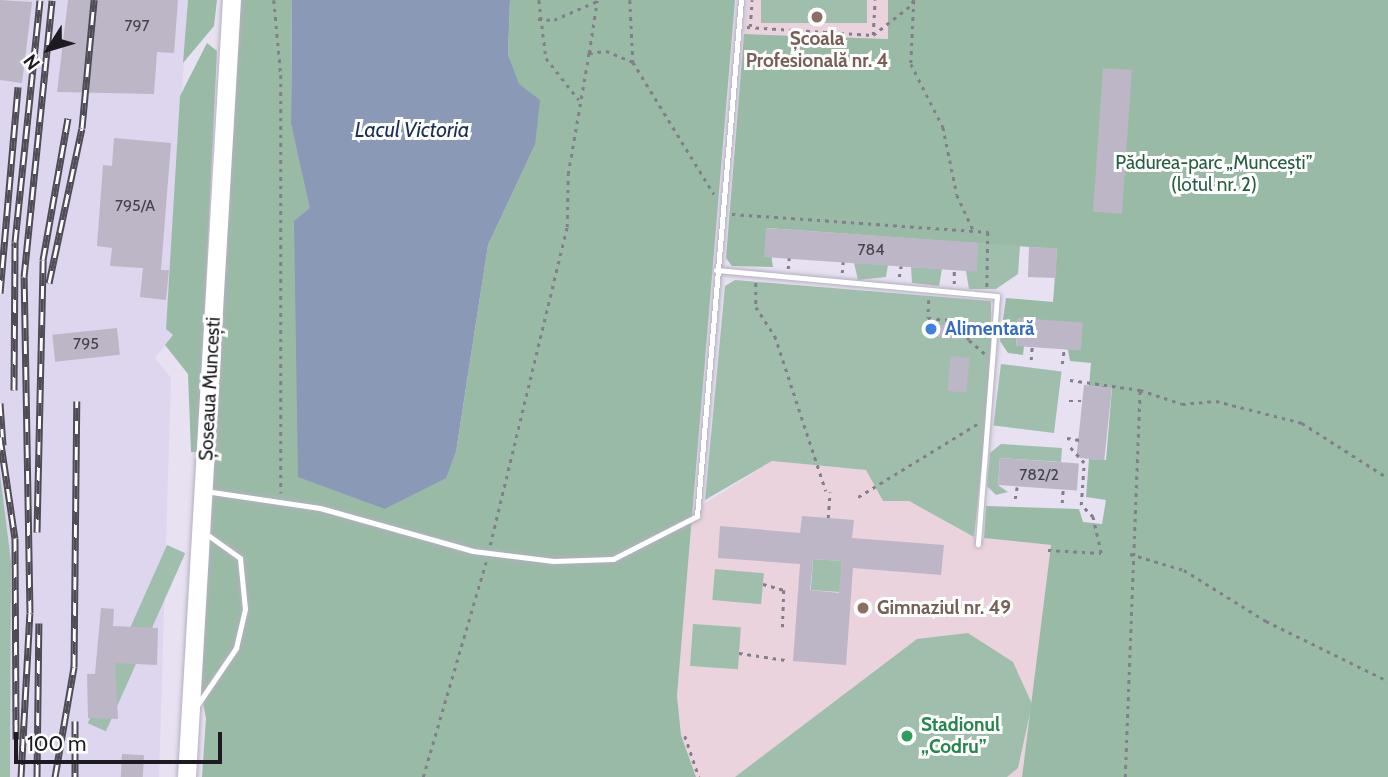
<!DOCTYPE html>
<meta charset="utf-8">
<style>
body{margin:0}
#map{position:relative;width:1388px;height:777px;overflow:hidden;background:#e7e1f2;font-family:Cabin,sans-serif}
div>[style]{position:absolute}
.built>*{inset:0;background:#ded6ee}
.education>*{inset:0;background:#ebd3de}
.green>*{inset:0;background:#9fbfac;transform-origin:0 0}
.forest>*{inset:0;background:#99bba6}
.water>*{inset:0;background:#8999b6}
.building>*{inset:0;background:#bcb6c6;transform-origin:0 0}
.path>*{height:2.5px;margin-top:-1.25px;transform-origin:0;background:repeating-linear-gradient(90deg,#827e8a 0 3.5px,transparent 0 8.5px)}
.roads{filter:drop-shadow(0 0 2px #b4afbf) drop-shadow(0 0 2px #b4afbf)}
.service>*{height:5px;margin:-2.5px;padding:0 2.5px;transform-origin:2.5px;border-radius:2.5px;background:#fff}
.primary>*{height:18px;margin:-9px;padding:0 9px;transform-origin:9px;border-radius:9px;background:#fff}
.rail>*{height:7px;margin-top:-3.5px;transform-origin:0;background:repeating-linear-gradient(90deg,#fff 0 13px,#4f4c55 0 26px);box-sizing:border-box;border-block:2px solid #4f4c55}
.dots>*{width:19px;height:19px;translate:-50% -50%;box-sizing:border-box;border:4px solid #fff;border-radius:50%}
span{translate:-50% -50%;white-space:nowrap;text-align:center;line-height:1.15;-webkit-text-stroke:6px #fff;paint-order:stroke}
.number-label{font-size:16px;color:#45424a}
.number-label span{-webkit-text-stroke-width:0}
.education-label{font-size:19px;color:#785e54;font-weight:700}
.left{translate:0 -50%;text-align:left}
.park-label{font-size:19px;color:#265e41}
.shop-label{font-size:19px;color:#366cbe;font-weight:700}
.street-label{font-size:19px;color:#1d1b21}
.leisure-label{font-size:19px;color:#27864d;font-weight:700}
.water-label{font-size:21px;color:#1a2f56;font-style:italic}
.north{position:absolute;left:14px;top:14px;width:70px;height:70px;-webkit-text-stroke:5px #fff;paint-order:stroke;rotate:233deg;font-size:19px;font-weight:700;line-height:28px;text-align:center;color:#1d1b21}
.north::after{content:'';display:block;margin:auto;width:24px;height:32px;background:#1d1b21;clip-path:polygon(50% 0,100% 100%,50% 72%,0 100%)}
.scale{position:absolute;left:14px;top:732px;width:208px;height:32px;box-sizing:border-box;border:4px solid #1d1b21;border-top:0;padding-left:9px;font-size:21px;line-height:24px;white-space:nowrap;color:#1d1b21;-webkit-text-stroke:5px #fff;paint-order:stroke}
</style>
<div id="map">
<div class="built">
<div style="clip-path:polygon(0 0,188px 0,166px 329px,173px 335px,155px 358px,171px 378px,159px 777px,0 777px)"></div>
</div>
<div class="education">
<div style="clip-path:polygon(747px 0,888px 0,888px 39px,744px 34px)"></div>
<div style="clip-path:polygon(772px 461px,866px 470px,883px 501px,909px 501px,974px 537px,1051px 545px,1022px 777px,696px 777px,681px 735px,677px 696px,690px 513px)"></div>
</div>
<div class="green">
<div style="left:761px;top:0;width:106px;height:23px"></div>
<div style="clip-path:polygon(978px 243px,1020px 246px,1018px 274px,996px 289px,969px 289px,966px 271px,976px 271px)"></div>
<div style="clip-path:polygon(854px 263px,888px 265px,886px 277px,858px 280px)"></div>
<div style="clip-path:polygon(911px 267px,942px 269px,939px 286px,912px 283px)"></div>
<div style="clip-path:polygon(735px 280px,991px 301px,991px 377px,974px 537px,909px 501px,883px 501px,866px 470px,772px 461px,705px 500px,725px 286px)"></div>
<div style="left:1001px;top:364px;width:61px;height:62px;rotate:7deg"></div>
<div style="clip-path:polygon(1001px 444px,1062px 448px,1061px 462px,1000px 458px,998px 485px,1008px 492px,996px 495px,987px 486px,990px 453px)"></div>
<div style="clip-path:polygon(0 474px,11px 562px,10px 777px,0 777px)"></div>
<div style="left:167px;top:545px;width:20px;height:195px;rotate:24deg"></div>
<div style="left:813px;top:559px;width:29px;height:31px;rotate:4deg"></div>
<div style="left:715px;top:569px;width:49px;height:31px;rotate:5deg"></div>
<div style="left:693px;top:624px;width:48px;height:42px;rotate:4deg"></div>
<div style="clip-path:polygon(968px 633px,1013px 662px,1032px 704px,1018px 768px,1007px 777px,735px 777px,917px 639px)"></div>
</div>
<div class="forest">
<div style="clip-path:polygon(188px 0,217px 0,214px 26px,183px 63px)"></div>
<div style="clip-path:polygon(241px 0,292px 0,291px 124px,385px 509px,446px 477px,456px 452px,488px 245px,535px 145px,508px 55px,510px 0,735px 0,677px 696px,681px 735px,696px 777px,202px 777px,206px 718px,200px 687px)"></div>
<div style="clip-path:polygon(888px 0,1388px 0,1388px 777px,1022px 777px,1051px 545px,984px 538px,986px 506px,1079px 509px,1083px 522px,1102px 524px,1106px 500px,1086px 497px,1089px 459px,1106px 460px,1112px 388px,1089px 386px,1091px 363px,1070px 361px,1068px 350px,1018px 318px,1016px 345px,1024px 346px,1023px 355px,1008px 353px,1000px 341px,1006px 298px,1053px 302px,1057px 249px,767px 228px,773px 267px,732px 266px,726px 258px,744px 34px,888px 39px)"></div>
<div style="clip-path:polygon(207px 43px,217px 51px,198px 452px,191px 452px,188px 374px,165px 345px,173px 335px,166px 329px,180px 96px)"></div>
</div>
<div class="water">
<div style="clip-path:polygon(292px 0,510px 0,508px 55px,519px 84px,540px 100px,535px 145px,488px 245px,456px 452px,446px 478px,385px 509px,298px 477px,294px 221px,310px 208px,291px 124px)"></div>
</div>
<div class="building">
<div style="clip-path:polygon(0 0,32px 2px,22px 83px,0 80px)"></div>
<div style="clip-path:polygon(68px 0,178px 0,174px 53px,157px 52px,154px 94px,57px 92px)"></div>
<div style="left:1103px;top:68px;width:29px;height:144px;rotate:4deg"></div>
<div style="clip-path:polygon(114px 138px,171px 143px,161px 270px,169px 270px,166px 300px,140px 297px,143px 268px,110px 266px,112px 248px,97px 246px,103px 165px,112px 166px)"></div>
<div style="left:766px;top:228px;width:213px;height:29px;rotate:4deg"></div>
<div style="left:1029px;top:247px;width:28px;height:30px;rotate:2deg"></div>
<div style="left:1018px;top:318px;width:65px;height:28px;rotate:4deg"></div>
<div style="clip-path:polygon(924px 323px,961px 327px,959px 340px,922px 334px)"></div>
<div style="left:117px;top:328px;width:27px;height:65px;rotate:84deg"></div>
<div style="left:951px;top:356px;width:19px;height:35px;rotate:6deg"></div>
<div style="left:1084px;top:385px;width:28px;height:73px;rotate:6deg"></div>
<div style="left:1000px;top:458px;width:79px;height:27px;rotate:4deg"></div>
<div style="clip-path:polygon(evenodd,802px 516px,854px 520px,852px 538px,944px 545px,941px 575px,853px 568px,846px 665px,793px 661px,800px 564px,718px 558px,720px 526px,800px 533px,802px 516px,813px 559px,842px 561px,839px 593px,810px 590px,813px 559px)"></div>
<div style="clip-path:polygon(101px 608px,114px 609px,113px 626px,158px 628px,157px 665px,115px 663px,118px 719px,88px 718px,87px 674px,95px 674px)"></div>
<div style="left:122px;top:754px;width:22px;height:23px;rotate:3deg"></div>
</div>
<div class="path">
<div style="left:274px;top:0;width:75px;rotate:84.7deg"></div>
<div style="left:281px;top:75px;width:418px;rotate:90deg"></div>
<div style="left:539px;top:0;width:58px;rotate:83.1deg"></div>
<div style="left:546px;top:58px;width:53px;rotate:51.8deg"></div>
<div style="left:630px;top:0;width:62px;rotate:87.2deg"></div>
<div style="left:633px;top:62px;width:155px;rotate:58.5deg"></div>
<div style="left:914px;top:0;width:64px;rotate:92.7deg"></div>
<div style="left:911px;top:64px;width:71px;rotate:63.1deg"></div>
<div style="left:943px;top:127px;width:69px;rotate:78.4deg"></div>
<div style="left:957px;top:195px;width:38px;rotate:65deg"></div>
<div style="left:538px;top:19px;width:16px;rotate:4deg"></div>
<div style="left:554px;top:20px;width:47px;rotate:-23.8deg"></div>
<div style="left:747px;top:27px;width:126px;rotate:3.6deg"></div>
<div style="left:873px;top:35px;width:35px;rotate:-87deg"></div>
<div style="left:750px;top:27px;width:27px;rotate:-86deg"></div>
<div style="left:873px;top:35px;width:52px;rotate:-38deg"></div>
<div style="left:914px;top:3px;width:5px;rotate:-143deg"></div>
<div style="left:589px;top:53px;width:53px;rotate:-81.3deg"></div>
<div style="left:732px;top:214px;width:257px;rotate:4deg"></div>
<div style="left:988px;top:232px;width:55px;rotate:91deg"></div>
<div style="left:788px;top:269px;width:11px;rotate:-85deg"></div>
<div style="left:842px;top:273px;width:11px;rotate:-85deg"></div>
<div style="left:899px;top:277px;width:11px;rotate:-80deg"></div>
<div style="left:756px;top:283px;width:24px;rotate:90deg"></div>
<div style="left:756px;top:307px;width:35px;rotate:57deg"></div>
<div style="left:775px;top:336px;width:163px;rotate:71.8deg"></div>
<div style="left:954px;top:284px;width:14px;rotate:-90deg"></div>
<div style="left:929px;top:300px;width:18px;rotate:93deg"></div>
<div style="left:928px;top:318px;width:34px;rotate:5deg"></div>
<div style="left:962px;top:321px;width:20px;rotate:70deg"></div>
<div style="left:969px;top:340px;width:21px;rotate:41deg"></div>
<div style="left:1031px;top:360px;width:13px;rotate:-86deg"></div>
<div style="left:1062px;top:364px;width:14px;rotate:-82deg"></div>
<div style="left:1070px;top:380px;width:71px;rotate:8.1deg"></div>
<div style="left:1140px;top:390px;width:44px;rotate:18.4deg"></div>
<div style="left:1182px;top:404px;width:34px;rotate:-5deg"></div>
<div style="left:1216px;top:401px;width:89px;rotate:14.3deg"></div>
<div style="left:1302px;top:423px;width:102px;rotate:32.6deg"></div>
<div style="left:1069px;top:401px;width:14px"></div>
<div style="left:1067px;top:438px;width:13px;rotate:9deg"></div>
<div style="left:858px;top:497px;width:140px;rotate:-31.5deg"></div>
<div style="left:1015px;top:499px;width:12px;rotate:-81deg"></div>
<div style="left:1062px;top:503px;width:13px;rotate:-86deg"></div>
<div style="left:828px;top:518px;width:26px;rotate:-86deg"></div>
<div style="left:490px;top:545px;width:327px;rotate:-76.4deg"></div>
<div style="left:567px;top:227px;width:53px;rotate:-88.9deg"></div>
<div style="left:568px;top:174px;width:123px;rotate:-80.2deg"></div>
<div style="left:589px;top:53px;width:17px;rotate:-7deg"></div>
<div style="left:606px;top:51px;width:29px;rotate:22deg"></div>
<div style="left:1048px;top:550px;width:53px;rotate:3.2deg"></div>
<div style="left:1101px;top:553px;width:37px;rotate:-103deg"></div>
<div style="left:1093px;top:517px;width:17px;rotate:-135deg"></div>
<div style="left:1081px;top:505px;width:42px;rotate:-85.9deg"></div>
<div style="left:1084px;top:463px;width:25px;rotate:-132deg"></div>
<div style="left:1130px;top:554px;width:56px;rotate:16.5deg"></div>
<div style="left:1184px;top:570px;width:97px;rotate:31.9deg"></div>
<div style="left:1266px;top:621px;width:136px;rotate:26.2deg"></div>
<div style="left:763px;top:584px;width:22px;rotate:16deg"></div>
<div style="left:784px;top:590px;width:37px;rotate:92deg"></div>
<div style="left:739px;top:653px;width:47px;rotate:8.7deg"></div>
<div style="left:685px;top:736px;width:43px;rotate:71.1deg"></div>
<div style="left:423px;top:777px;width:224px;rotate:-73.7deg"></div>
<div style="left:1125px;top:777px;width:387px;rotate:-87.8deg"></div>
</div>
<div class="roads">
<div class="service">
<div style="left:716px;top:270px;width:282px;rotate:5.3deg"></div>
<div style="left:997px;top:296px;width:249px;rotate:94.4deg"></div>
<div style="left:205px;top:491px;width:116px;rotate:8.4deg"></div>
<div style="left:320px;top:508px;width:159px;rotate:15.7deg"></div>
<div style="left:473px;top:551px;width:81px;rotate:7.1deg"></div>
<div style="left:553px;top:561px;width:60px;rotate:-1.9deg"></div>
<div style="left:613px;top:559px;width:94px;rotate:-27.1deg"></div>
<div style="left:697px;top:516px;width:518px;rotate:-85.13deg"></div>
<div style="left:198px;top:704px;width:68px;rotate:-55.8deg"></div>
<div style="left:236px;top:648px;width:40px;rotate:-77deg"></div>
<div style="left:245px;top:609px;width:51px;rotate:-95.6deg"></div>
<div style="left:240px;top:558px;width:43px;rotate:-144.5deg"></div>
</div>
<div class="primary">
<div style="left:187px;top:777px;width:778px;rotate:-86.69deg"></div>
</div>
</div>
<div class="rail">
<div style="left:49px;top:283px;width:158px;rotate:-78deg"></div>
<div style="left:82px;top:128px;width:129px;rotate:-84.6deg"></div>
<div style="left:0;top:293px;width:207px;rotate:-85deg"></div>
<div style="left:14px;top:390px;width:148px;rotate:-89.6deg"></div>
<div style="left:15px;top:242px;width:243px;rotate:-84.1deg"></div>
<div style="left:0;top:403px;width:42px;rotate:85.9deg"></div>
<div style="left:0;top:437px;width:102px;rotate:81.6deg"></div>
<div style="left:15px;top:538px;width:201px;rotate:89.7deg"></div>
<div style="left:37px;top:532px;width:272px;rotate:-88.7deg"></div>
<div style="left:43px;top:260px;width:144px;rotate:-80deg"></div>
<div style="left:75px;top:721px;width:56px;rotate:90deg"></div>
<div style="left:21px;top:777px;width:164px;rotate:-86.9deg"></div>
<div style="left:30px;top:613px;width:336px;rotate:-91deg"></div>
<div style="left:24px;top:277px;width:278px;rotate:-84.2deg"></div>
<div style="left:37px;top:777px;width:154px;rotate:-89.3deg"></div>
<div style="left:55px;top:777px;width:112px;rotate:-80.2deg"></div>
<div style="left:74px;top:667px;width:266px;rotate:-89.4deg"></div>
</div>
<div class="dots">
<div style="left:817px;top:17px;background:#8d6e63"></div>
<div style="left:931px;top:329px;background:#3f7fe0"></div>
<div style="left:863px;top:608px;background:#8d6e63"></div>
<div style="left:907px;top:736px;background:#2e9e5b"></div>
</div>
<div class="number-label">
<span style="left:137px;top:26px">797</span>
<span style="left:135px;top:206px">795/A</span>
<span style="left:871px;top:250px">784</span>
<span style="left:86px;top:344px">795</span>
<span style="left:1039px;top:475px">782/2</span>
</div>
<div class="education-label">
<span style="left:817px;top:50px">Școala<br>Profesională nr. 4</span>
<span class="left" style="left:877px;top:608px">Gimnaziul nr. 49</span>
</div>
<div class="park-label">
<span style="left:1214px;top:174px">Pădurea-parc „Muncești”<br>(lotul nr. 2)</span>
</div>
<div class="shop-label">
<span class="left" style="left:945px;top:329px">Alimentară</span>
</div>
<div class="street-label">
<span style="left:210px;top:389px;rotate:-87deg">Șoseaua Muncești</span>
</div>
<div class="leisure-label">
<span class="left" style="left:921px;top:736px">Stadionul<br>„Codru”</span>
</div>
<div class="water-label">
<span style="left:412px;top:130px">Lacul Victoria</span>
</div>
<div class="north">N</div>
<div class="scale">100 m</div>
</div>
